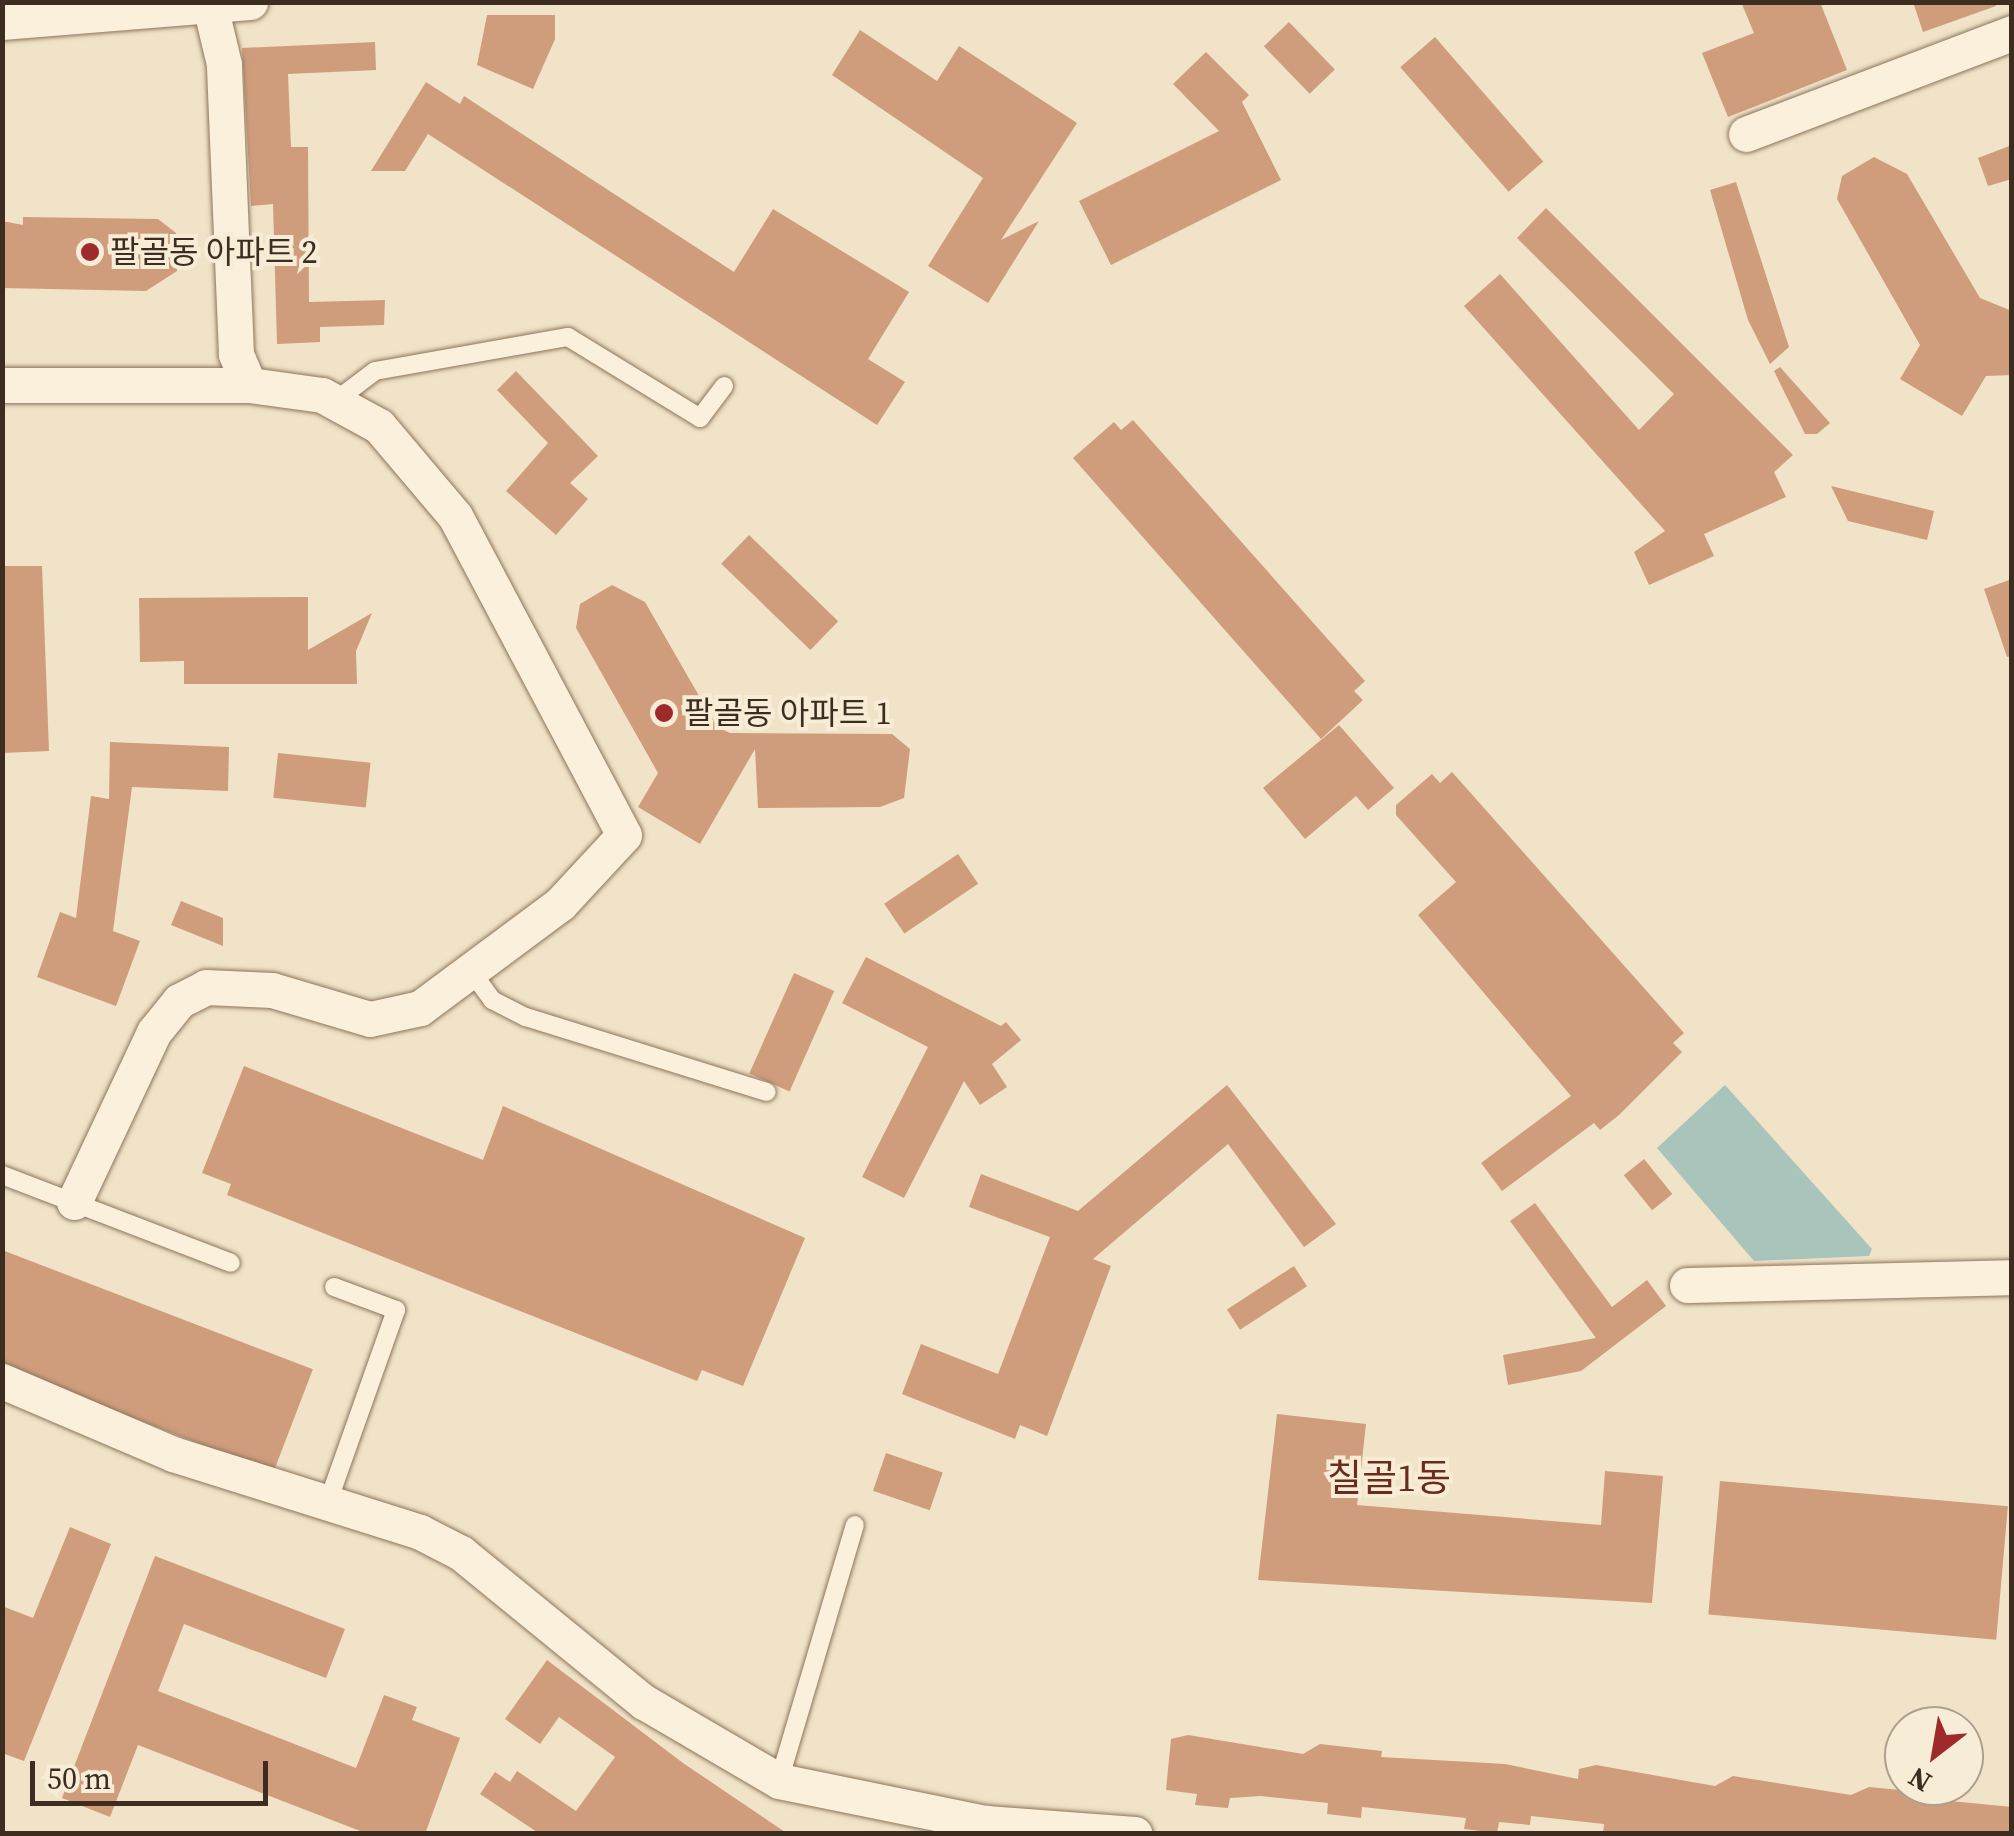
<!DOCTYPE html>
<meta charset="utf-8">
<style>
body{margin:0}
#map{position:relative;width:2014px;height:1836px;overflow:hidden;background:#f0e3c7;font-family:"Source Serif 4","Noto Sans KR",serif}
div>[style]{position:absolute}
.water>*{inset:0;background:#a8c4bb}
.building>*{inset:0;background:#cf9d7c;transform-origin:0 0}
.roads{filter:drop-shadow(0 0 2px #8d755c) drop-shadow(0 0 2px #8d755c)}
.service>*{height:18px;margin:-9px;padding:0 9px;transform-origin:9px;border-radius:9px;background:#faf0db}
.minor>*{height:35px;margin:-17.5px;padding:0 17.5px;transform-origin:17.5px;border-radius:17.5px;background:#faf0db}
.dots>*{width:28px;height:28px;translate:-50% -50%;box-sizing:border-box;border:5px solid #f7edd7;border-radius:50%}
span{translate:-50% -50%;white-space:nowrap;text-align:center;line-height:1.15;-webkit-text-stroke:8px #f7edd7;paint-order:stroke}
.poi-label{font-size:32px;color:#3d2d20}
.left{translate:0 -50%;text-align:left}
.quarter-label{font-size:38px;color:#6b2c1e}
.frame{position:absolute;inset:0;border:5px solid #3d2d20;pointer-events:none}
.north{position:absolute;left:1884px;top:1706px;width:100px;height:100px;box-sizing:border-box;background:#f7edd7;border:2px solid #ada08e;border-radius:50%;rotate:211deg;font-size:28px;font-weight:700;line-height:40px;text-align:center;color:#3d2d20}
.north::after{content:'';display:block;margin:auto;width:35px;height:45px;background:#9e2a2c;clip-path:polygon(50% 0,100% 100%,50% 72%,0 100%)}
.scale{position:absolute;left:30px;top:1761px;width:238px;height:45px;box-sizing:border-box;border:5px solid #3d2d20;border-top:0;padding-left:12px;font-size:30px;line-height:35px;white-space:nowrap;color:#3d2d20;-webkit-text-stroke:8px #f7edd7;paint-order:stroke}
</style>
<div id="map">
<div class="water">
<div style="clip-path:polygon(1725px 1085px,1872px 1249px,1869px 1256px,1754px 1261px,1657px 1148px)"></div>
</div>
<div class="building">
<div style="clip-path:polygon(1741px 2px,1820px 2px,1847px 70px,1728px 117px,1702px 53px,1754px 33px)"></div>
<div style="clip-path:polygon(1913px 2px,1995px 2px,1996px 6px,1923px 32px)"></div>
<div style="clip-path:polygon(487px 15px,555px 15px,555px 39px,533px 89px,477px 65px)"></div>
<div style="left:1289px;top:22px;width:66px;height:35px;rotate:46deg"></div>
<div style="clip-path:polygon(860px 30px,937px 81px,959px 46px,1077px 123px,1001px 240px,1039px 221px,988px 303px,928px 266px,983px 178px,832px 75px)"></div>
<div style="left:1435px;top:37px;width:165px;height:46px;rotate:49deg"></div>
<div style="clip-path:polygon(375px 42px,376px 70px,288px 74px,291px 147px,308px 147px,309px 302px,385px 300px,384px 325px,320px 327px,320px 342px,277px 344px,273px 204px,251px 206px,242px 48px)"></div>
<div style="clip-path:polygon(1206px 52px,1249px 95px,1242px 102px,1281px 180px,1111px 265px,1079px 201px,1219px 131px,1173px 84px)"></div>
<div style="clip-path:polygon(426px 82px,460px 104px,464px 96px,734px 272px,773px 209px,909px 292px,868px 359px,905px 382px,877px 425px,428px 134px,405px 171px,371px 171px)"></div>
<div style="clip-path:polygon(2012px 145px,2012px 179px,1988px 186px,1978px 158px)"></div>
<div style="clip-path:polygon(1874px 157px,1907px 174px,1980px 298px,2012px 311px,2012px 375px,1986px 376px,1962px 416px,1900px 379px,1920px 345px,1837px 199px,1842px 176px)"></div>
<div style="clip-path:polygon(1736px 182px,1789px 347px,1770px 364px,1748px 320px,1710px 190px)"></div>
<div style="clip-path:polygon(1546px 208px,1793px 455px,1774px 472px,1786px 497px,1704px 534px,1714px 556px,1649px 585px,1634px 552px,1665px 531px,1464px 306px,1500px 274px,1639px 430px,1674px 394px,1517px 238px)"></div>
<div style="clip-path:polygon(23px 217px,158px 219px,176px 233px,177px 271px,146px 291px,2px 288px,2px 221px,23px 225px)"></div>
<div style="clip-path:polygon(1780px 367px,1830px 423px,1817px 434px,1805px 434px,1774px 371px)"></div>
<div style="clip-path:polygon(516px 371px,598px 456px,570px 483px,588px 499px,556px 535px,506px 491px,548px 443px,497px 390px)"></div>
<div style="clip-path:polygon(1133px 420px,1365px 681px,1354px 691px,1363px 700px,1321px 739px,1073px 458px,1114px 422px,1121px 430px)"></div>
<div style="clip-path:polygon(1831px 486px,1934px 511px,1927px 540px,1848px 521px)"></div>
<div style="left:749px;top:535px;width:124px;height:40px;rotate:44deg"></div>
<div style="clip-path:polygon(2px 566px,42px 566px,49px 751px,2px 753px)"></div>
<div style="clip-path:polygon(2012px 579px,2012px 656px,2007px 657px,1984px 589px)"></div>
<div style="clip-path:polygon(612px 585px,645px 602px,717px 727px,730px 733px,892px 734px,910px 749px,904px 798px,880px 807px,758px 808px,755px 749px,700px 844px,638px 807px,658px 773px,576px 628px,580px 604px)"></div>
<div style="clip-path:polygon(308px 597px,308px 650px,372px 613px,356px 651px,357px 684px,184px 684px,184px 661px,140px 662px,139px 598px)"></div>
<div style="clip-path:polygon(1339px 725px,1394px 788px,1368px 810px,1356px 796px,1305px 839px,1263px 788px)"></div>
<div style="clip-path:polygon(110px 742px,229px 747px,228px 791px,132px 787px,113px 931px,140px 941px,116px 1006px,37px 977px,60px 912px,76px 918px,91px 796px,109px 799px)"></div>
<div style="left:278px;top:753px;width:93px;height:45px;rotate:6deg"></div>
<div style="clip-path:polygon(1452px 772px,1684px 1033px,1673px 1043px,1682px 1052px,1619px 1115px,1600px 1130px,1594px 1123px,1502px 1191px,1481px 1163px,1571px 1096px,1418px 915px,1456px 882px,1396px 815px,1396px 805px,1432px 774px,1440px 783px)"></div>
<div style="left:958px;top:854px;width:36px;height:89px;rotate:56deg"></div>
<div style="clip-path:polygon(181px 901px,223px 918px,223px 946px,171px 925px)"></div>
<div style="clip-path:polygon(866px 957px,1001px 1026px,1006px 1022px,1021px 1040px,992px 1064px,1007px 1087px,980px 1105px,964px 1081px,904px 1198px,862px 1177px,928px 1047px,842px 1003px)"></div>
<div style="left:794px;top:973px;width:44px;height:110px;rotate:24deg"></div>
<div style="clip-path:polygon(244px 1066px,483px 1160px,503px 1106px,805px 1238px,743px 1386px,702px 1370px,697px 1381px,227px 1195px,231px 1184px,202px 1173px)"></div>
<div style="clip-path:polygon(1227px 1085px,1336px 1224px,1304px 1247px,1228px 1144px,1093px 1259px,1111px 1266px,1047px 1436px,1020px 1425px,1015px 1439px,902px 1394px,921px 1344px,998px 1374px,1050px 1237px,969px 1207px,981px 1174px,1078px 1211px)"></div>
<div style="left:1644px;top:1159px;width:45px;height:26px;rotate:51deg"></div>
<div style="clip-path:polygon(1535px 1203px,1612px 1307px,1647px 1280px,1666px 1306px,1581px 1371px,1508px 1385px,1503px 1355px,1596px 1338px,1510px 1221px)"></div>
<div style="left:2px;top:1250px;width:333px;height:110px;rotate:21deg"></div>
<div style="left:1294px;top:1266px;width:24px;height:80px;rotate:57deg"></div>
<div style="clip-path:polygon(1277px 1414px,1366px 1424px,1357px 1505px,1601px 1525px,1605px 1471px,1663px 1476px,1652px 1603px,1258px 1580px)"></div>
<div style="left:886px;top:1453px;width:60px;height:40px;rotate:19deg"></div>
<div style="left:1720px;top:1481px;width:289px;height:134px;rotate:5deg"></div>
<div style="clip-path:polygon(70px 1527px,111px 1544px,24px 1761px,2px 1753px,2px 1606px,33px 1618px)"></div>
<div style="clip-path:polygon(155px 1556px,345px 1629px,326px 1678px,184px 1624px,158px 1691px,356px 1768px,384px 1695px,417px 1707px,412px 1720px,460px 1738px,425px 1834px,368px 1834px,138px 1745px,110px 1817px,62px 1798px)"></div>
<div style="clip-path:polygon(547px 1660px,683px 1763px,788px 1834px,540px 1834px,480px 1794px,495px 1772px,510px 1782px,517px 1771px,576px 1811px,615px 1757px,559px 1717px,540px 1744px,505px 1719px)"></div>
<div style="clip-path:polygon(1188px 1735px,1303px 1754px,1320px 1744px,1382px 1751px,1381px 1757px,1505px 1764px,1578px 1779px,1579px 1769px,1596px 1765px,1715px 1786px,1733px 1776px,1851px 1795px,1869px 1787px,1931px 1793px,1930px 1799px,2012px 1807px,2012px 1834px,1603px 1834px,1604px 1824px,1531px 1816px,1530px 1825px,1499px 1822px,1497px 1833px,1464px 1829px,1466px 1818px,1362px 1807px,1361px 1818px,1327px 1814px,1328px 1803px,1261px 1796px,1230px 1798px,1228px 1808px,1195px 1805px,1197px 1794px,1166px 1790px,1171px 1739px)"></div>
</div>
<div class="roads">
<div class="service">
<div style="left:334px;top:402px;width:51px;rotate:-37.1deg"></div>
<div style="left:375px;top:371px;width:196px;rotate:-10deg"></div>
<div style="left:568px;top:337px;width:155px;rotate:31.5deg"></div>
<div style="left:700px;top:418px;width:40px;rotate:-53deg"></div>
<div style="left:474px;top:975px;width:31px;rotate:54deg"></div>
<div style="left:492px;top:1000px;width:38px;rotate:27deg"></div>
<div style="left:526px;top:1017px;width:252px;rotate:17.3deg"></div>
<div style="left:2px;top:1175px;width:245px;rotate:21deg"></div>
<div style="left:328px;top:1502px;width:204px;rotate:-70.5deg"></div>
<div style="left:396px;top:1310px;width:66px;rotate:-159.6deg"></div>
<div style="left:779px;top:1781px;width:267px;rotate:-73.5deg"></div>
</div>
<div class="minor">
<div style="left:2px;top:22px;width:249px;rotate:-4.6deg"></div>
<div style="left:1746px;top:134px;width:285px;rotate:-20.8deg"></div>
<div style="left:2px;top:385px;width:247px"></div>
<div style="left:74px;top:1202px;width:188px;rotate:-64.8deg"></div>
<div style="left:154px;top:1032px;width:40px;rotate:-51deg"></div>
<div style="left:179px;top:1001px;width:30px;rotate:-27deg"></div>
<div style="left:206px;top:987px;width:66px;rotate:2.6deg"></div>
<div style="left:272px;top:990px;width:102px;rotate:16.5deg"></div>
<div style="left:370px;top:1019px;width:51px;rotate:-12.4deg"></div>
<div style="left:420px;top:1008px;width:174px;rotate:-36.6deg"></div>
<div style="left:560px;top:904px;width:94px;rotate:-47.2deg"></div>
<div style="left:624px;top:835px;width:361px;rotate:-117.9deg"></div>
<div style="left:455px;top:516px;width:118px;rotate:-130.2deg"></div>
<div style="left:379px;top:426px;width:65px;rotate:-151.5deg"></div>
<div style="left:322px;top:395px;width:74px;rotate:-172.2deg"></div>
<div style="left:249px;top:385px;width:34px;rotate:-113deg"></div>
<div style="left:236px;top:354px;width:290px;rotate:-92.4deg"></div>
<div style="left:224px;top:64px;width:56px;rotate:-103.5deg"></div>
<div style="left:1687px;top:1285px;width:325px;rotate:-1.4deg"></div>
<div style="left:2px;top:1381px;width:186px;rotate:23.1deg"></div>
<div style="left:173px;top:1454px;width:259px;rotate:17.5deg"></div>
<div style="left:420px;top:1532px;width:46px;rotate:27.1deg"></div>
<div style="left:461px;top:1553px;width:236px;rotate:39.2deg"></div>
<div style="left:644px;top:1702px;width:156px;rotate:30.3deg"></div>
<div style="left:779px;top:1781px;width:211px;rotate:11.5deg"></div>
<div style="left:980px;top:1834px;width:13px;rotate:-61deg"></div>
<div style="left:986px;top:1823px;width:149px;rotate:4.2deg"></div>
</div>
</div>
<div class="dots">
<div style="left:90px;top:252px;background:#9e2a2c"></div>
<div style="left:664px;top:713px;background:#9e2a2c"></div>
</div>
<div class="poi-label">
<span class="left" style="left:110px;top:252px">팔골동 아파트 2</span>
<span class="left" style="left:684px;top:713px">팔골동 아파트 1</span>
</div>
<div class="quarter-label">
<span style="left:1389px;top:1479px">칠골1동</span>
</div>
<div class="frame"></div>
<div class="north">N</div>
<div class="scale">50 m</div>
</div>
